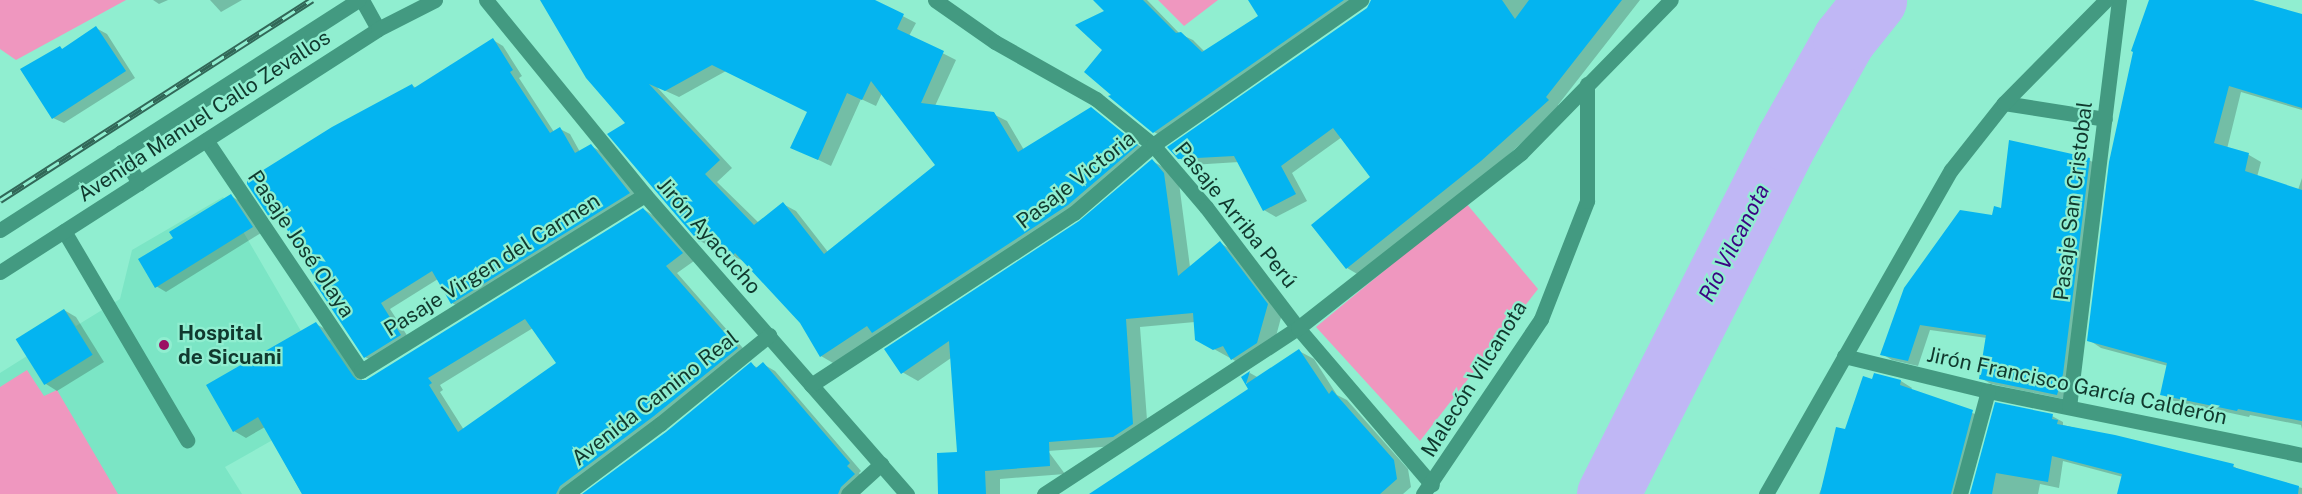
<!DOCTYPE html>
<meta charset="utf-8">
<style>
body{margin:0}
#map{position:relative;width:2302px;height:494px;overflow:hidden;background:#90eed0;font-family:"Public Sans",sans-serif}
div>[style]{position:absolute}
.built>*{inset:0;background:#7be5c5}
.green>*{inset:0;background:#ef97bf}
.shadow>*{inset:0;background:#0003}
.river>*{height:63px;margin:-31.5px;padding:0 31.5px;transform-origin:31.5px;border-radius:31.5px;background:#c0b7f5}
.building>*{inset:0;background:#04b4f0;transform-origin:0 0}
.minor>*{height:15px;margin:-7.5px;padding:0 7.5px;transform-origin:7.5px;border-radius:7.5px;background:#439a81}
.rail>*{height:7px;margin-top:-3.5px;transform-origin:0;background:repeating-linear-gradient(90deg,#90eed0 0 14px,#316858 0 28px);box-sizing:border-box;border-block:2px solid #316858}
.dots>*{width:16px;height:16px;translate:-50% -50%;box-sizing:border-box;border:3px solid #90eed0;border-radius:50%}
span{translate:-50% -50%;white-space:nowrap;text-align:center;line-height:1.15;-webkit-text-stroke:4.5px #90eed0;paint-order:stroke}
.street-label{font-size:21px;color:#10392e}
.poi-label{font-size:21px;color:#10392e;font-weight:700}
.left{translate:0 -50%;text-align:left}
.water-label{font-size:22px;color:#3b0482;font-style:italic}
</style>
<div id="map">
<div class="built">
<div style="clip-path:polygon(223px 197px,312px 350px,334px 338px,363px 389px,225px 467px,242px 494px,0 494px,0 373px,27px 356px,16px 339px,64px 309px,76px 326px,120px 299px,132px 250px)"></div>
</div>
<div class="green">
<div style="clip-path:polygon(0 0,126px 0,16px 60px,0 49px)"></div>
<div style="clip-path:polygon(1158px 0,1218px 0,1184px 26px)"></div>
<div style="clip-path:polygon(1466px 203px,1538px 289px,1420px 441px,1316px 327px)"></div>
<div style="clip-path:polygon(27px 370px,44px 396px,57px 390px,118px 494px,0 494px,0 387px)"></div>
</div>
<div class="shadow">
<div style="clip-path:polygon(153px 0,168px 0,159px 4px)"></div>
<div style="clip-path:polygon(210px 0,242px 0,221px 12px)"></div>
<div style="clip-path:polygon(evenodd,542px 0,872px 0,916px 23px,909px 36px,956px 60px,935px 106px,993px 114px,1007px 121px,1024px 150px,1091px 109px,1149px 153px,1081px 212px,833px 363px,821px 356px,801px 322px,746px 262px,732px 256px,719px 244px,713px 248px,700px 241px,627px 123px,542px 0,726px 71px,809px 112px,792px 147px,831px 166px,861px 99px,876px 106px,882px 93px,937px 165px,828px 252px,796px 211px,783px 204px,759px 223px,717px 182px,732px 168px,657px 87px,679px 97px,726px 71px)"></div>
<div style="clip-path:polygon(1095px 0,1147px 0,1180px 34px,1193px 40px,1205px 52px,1260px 16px,1263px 0,1366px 0,1167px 139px,1154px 132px,1114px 95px,1105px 50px,1107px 12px)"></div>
<div style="clip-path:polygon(1372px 0,1640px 0,1558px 105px,1560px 108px,1494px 168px,1359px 275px,1347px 268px,1313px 226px,1372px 177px,1342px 137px,1292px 173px,1307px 201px,1276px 217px,1264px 210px,1239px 162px,1191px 165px,1179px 158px,1368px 9px)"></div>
<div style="clip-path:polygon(2150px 0,2247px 0,2302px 22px,2302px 110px,2241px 92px,2227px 149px,2249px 155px,2261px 162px,2257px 177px,2298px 190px,2302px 178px,2302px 429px,2301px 425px,2250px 415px,2249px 417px,2174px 401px,2162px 394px,2168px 366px,2101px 348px,2089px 340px)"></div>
<div style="clip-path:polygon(96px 28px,107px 34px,135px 78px,64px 123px,53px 118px,60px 48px,64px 50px)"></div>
<div style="clip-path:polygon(493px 40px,503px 46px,522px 76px,519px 78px,554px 132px,560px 129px,570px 134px,580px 152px,591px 146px,600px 151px,639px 198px,461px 308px,452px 303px,438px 279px,390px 309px,410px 340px,375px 362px,365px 357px,283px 220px,280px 221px,270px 216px,412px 85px,416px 88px)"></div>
<div style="clip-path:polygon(2089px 160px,2100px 166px,2068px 400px,1991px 384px,1981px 378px,1987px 338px,1930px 330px,1918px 366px,1892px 360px,1882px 354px,1994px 217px)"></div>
<div style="clip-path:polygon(1152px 161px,1167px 169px,1179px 183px,1190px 267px,1220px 243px,1235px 252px,1282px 314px,1272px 351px,1248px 368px,1196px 339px,1195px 322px,1140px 327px,1148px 433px,1129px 445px,1048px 451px,1065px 474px,1000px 479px,1000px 494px,939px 494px,959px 454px,951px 358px,918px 381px,902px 372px)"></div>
<div style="clip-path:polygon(231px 196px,241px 202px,261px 233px,166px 292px,156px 286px)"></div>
<div style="clip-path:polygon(evenodd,643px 209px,656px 217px,694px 261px,677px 273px,749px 355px,572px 494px,302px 494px,265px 427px,246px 438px,234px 431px,316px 324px,329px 331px,363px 381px,366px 381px,643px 209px,533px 328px,558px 363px,464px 430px,440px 392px,443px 390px,440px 385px,533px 328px)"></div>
<div style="clip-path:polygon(64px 310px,76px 317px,104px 362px,57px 391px,46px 384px,18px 339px)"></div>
<div style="clip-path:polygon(1299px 351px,1314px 359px,1337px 395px,1347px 400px,1408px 469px,1411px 487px,1403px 494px,1092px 494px,1250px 389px,1243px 377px,1250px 373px,1259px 378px)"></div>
<div style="clip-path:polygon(751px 364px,758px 368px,763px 364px,775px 371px,861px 471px,859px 473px,866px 482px,855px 494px,585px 494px,667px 433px)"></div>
<div style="clip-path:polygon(1872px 381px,1901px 381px,1912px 388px,1911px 390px,1983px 417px,1962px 494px,1819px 494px,1846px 431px)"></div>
<div style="clip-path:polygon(2052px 416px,2063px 422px,2063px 425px,2233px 466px,2243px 472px,2302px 488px,2302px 494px,2119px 494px,2123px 477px,2063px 461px,2059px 488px,2040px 484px,2038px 494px,1972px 494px)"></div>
</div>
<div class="river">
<div style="left:1608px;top:494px;width:397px;rotate:-63.2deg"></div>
<div style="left:1787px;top:140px;width:116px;rotate:-60.6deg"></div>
<div style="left:1844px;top:39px;width:50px;rotate:-51.5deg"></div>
</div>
<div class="building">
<div style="clip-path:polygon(evenodd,540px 0,875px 0,904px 14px,897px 29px,944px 51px,921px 103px,994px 112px,1018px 152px,1091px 107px,1138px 145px,1068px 205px,872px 333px,867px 326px,820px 357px,800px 323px,735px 253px,731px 258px,709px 235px,699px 242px,607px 134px,625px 123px,586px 78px,540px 0,712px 65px,807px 112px,790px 148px,818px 160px,847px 93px,862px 100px,871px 81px,935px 165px,824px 254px,783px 202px,754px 225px,705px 174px,720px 160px,649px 84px,665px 91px,712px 65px)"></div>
<div style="clip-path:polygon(1093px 0,1143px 0,1176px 33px,1181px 32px,1202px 52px,1258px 16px,1248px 0,1344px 0,1153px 133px,1108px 96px,1111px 95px,1084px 72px,1102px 50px,1075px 25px,1104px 11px)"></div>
<div style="clip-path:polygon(1371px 0,1502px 0,1515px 19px,1529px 0,1622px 0,1546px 97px,1549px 100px,1481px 161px,1346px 269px,1311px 225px,1370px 177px,1333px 128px,1281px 166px,1296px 194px,1263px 211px,1234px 156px,1178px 159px,1167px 147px,1367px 8px)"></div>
<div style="clip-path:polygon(2149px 0,2253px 0,2302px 14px,2302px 108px,2229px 86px,2214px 143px,2249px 153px,2245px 171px,2302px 190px,2302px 421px,2238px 409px,2237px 411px,2160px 395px,2167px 363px,2087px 341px,2109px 162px,2133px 52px,2131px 51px)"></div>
<div style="clip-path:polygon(96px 26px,126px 71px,52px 119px,20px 69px,60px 46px,62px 49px)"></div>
<div style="clip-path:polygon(493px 38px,513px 70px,510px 72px,550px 133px,560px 127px,575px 153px,591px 144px,630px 193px,451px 304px,432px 271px,381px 303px,401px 335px,364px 358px,314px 282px,316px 280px,277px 212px,269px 217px,247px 184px,247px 180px,332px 127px,412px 84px,414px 88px)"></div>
<div style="clip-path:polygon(2009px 140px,2090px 158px,2063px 374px,2057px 395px,1979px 379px,1986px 335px,1920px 325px,1908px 361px,1880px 355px,1904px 288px,1960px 210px,1992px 215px,1994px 206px,2001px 208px)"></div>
<div style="clip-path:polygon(1152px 159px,1164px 173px,1178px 276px,1220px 241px,1268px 304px,1257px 343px,1231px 360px,1223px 346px,1213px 350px,1195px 340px,1193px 313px,1126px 319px,1133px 424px,1113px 437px,1049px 442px,1050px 466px,985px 471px,986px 494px,938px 494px,937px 453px,957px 452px,949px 341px,901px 374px,884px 349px,1079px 221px)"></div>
<div style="clip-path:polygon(231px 194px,253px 227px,155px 288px,138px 259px,173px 238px,169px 232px)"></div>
<div style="clip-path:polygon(evenodd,643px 208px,683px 253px,666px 266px,738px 348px,654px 416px,560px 486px,556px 494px,302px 494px,258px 417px,233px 432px,206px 385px,316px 322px,353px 376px,357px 380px,366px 380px,643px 208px,525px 319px,556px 363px,458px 432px,429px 385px,432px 383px,428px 378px,525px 319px)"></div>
<div style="left:64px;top:309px;width:54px;height:57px;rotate:58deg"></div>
<div style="clip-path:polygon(1299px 349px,1329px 394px,1332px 390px,1394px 460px,1397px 479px,1380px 494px,1089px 494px,1248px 389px,1241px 377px,1250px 371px,1246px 384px)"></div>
<div style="clip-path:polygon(751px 362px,756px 368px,763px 362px,850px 463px,847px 466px,855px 474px,841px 487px,838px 494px,582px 494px,666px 432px)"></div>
<div style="clip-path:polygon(1874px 373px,1901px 380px,1900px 385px,1973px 410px,1951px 494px,1820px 494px,1836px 427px,1845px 429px,1863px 376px,1872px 379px)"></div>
<div style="clip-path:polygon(1995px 402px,2053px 414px,2052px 419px,2058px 420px,2057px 424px,2115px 435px,2234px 464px,2233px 467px,2299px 486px,2298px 494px,2117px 494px,2122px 474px,2052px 456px,2048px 482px,1996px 473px,1992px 494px,1970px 494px)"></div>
</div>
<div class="minor">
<div style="left:362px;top:0;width:33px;rotate:61deg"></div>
<div style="left:486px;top:0;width:252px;rotate:50.8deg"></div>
<div style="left:645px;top:195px;width:398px;rotate:48.8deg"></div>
<div style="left:935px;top:0;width:73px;rotate:35deg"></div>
<div style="left:995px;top:42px;width:116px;rotate:29.4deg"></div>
<div style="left:1096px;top:99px;width:73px;rotate:38.9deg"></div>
<div style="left:1153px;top:145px;width:82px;rotate:49.5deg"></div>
<div style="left:1206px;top:207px;width:152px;rotate:52.8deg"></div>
<div style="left:1298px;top:328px;width:206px;rotate:49.5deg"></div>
<div style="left:2004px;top:103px;width:102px;rotate:9deg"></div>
<div style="left:206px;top:140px;width:278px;rotate:56.1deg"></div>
<div style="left:361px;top:371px;width:334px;rotate:-31.8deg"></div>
<div style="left:121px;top:152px;width:36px;rotate:60deg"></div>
<div style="left:0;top:230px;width:426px;rotate:-32.7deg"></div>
<div style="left:64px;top:231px;width:243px;rotate:59.5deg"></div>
<div style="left:0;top:272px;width:449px;rotate:-32.7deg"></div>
<div style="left:378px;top:29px;width:64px;rotate:-27deg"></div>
<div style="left:1844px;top:356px;width:148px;rotate:13.7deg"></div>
<div style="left:1988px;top:391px;width:320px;rotate:11.5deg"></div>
<div style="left:811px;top:385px;width:314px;rotate:-33.2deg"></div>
<div style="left:1074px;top:213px;width:104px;rotate:-40.7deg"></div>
<div style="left:1153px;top:145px;width:254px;rotate:-34.9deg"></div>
<div style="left:2069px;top:407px;width:410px;rotate:-83deg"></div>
<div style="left:566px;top:494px;width:117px;rotate:-36.7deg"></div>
<div style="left:660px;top:424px;width:141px;rotate:-39.2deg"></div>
<div style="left:848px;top:494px;width:45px;rotate:-42.3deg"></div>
<div style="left:1044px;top:494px;width:303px;rotate:-33.2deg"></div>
<div style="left:1298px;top:328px;width:283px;rotate:-38.1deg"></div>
<div style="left:1521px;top:153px;width:214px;rotate:-45.6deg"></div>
<div style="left:1423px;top:494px;width:211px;rotate:-56deg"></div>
<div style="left:1541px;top:319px;width:127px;rotate:-68.7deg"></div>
<div style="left:1587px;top:201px;width:117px;rotate:-90deg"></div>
<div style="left:1766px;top:494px;width:373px;rotate:-60.3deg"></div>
<div style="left:1951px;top:170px;width:85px;rotate:-51.7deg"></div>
<div style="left:2004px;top:103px;width:145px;rotate:-45.3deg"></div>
<div style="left:1960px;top:494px;width:107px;rotate:-74.8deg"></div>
</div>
<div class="rail">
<div style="left:0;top:200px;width:371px;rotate:-32.7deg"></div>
</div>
<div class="dots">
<div style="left:164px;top:345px;background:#9b1263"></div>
</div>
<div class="street-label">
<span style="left:204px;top:116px;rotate:-33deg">Avenida Manuel Callo Zevallos</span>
<span style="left:1076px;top:180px;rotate:-38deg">Pasaje Victoria</span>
<span style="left:2073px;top:201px;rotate:-83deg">Pasaje San Cristobal</span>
<span style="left:1236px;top:215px;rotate:51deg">Pasaje Arriba Perú</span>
<span style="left:709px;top:236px;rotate:49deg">Jirón Ayacucho</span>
<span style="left:301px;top:244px;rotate:56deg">Pasaje José Olaya</span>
<span style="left:492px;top:265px;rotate:-32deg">Pasaje Virgen del Carmen</span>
<span style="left:1474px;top:379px;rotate:-58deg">Malecón Vilcanota</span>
<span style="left:2077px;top:386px;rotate:12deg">Jirón Francisco García Calderón</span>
<span style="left:655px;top:398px;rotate:-38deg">Avenida Camino Real</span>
</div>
<div class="poi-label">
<span class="left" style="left:178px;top:345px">Hospital<br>de Sicuani</span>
</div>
<div class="water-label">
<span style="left:1734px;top:243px;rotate:-63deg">Río Vilcanota</span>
</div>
</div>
